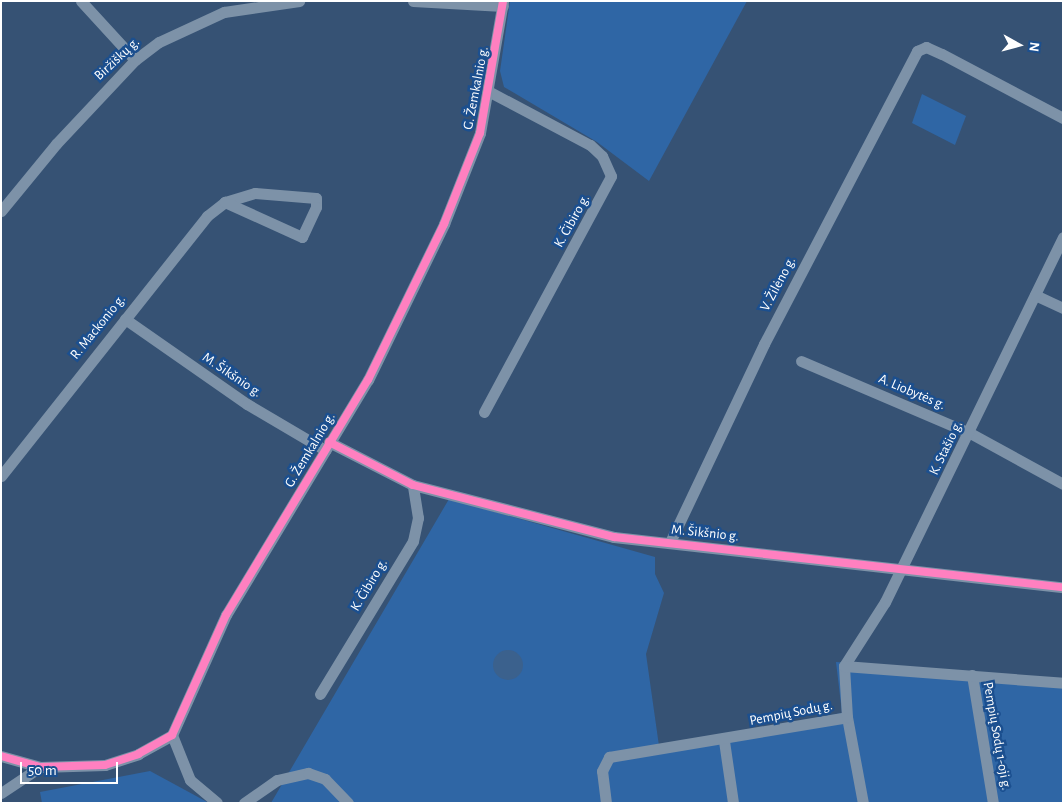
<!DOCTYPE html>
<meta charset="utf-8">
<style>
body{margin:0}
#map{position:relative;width:1064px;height:804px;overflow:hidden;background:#365274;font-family:"Alegreya Sans",sans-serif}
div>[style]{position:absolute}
.green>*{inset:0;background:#2f66a5}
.water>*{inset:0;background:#3b618d}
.round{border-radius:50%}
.street>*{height:11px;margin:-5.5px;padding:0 5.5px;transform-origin:5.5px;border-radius:5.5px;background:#7d92a8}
.cycleway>*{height:8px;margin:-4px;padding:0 4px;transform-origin:4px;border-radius:4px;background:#ff80c0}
span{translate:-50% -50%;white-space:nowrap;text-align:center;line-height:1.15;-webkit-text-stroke:5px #1b4f8f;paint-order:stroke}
.street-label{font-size:14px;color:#fff}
.frame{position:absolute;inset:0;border:2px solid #fff;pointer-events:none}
.north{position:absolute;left:994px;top:20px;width:50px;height:50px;-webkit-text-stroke:4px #1b4f8f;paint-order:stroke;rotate:97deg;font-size:14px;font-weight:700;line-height:20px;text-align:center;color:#fff}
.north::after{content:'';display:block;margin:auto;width:18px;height:22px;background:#fff;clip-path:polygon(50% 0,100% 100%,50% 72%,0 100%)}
.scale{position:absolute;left:20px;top:762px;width:98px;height:22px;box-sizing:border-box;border:2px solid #fff;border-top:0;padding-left:6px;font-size:15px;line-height:18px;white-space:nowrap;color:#fff;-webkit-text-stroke:4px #1b4f8f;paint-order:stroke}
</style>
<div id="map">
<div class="green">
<div style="clip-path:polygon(510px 1px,747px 1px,649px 181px,597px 142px,504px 87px,500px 71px)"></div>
<div style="clip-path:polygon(922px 94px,966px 116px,955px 145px,912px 123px)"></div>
<div style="clip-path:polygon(449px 499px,655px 557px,655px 574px,664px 593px,646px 654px,659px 746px,842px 713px,836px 662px,1063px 679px,1063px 803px,271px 803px)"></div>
<div style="clip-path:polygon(150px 771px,209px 803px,42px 803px,40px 792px)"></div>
</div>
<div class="water">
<div class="round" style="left:493px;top:650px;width:30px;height:30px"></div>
</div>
<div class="street">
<div style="left:81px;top:1px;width:80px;rotate:47.5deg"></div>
<div style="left:413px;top:1px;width:90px;rotate:3.2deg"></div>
<div style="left:1px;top:211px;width:87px;rotate:-50.6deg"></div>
<div style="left:56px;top:144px;width:115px;rotate:-46.8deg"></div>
<div style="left:135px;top:60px;width:30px;rotate:-37deg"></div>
<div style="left:159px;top:42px;width:72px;rotate:-24.8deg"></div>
<div style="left:224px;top:12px;width:76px;rotate:-8.3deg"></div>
<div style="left:1035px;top:295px;width:31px;rotate:25deg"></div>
<div style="left:125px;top:319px;width:149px;rotate:34.9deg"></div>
<div style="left:247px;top:404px;width:91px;rotate:30.5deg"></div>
<div style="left:801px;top:361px;width:184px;rotate:23.1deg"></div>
<div style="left:970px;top:433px;width:106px;rotate:28.7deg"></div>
<div style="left:484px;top:412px;width:268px;rotate:-61.7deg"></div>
<div style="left:611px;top:176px;width:22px;rotate:-114deg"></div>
<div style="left:602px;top:156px;width:16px;rotate:-137deg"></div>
<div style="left:590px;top:145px;width:113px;rotate:-152.1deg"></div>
<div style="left:329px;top:442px;width:94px;rotate:27.1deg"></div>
<div style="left:413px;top:485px;width:208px;rotate:14.5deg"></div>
<div style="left:614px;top:537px;width:452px;rotate:6.4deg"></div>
<div style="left:1px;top:476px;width:332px;rotate:-51.6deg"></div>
<div style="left:207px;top:216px;width:23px;rotate:-38deg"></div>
<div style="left:225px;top:202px;width:31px;rotate:-17deg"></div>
<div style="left:255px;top:193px;width:61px;rotate:4.7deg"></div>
<div style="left:316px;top:198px;width:9px;rotate:90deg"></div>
<div style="left:316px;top:207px;width:33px;rotate:115deg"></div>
<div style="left:302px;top:237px;width:85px;rotate:-155.6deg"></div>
<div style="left:671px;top:540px;width:217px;rotate:-64.6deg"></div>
<div style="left:764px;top:344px;width:331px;rotate:-62.4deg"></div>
<div style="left:917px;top:51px;width:10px;rotate:-24deg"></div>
<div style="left:926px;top:47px;width:17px;rotate:24deg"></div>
<div style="left:942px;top:54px;width:137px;rotate:27.9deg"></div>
<div style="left:844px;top:666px;width:76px;rotate:-57.4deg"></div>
<div style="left:885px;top:602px;width:406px;rotate:-64deg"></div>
<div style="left:972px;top:675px;width:130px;rotate:80.7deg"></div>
<div style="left:320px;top:694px;width:179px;rotate:-58.7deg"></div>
<div style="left:413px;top:541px;width:24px;rotate:-78deg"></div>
<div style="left:418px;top:518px;width:33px;rotate:-99deg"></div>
<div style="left:847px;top:717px;width:87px;rotate:79.5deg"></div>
<div style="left:172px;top:735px;width:48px;rotate:68.2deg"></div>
<div style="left:190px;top:780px;width:35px;rotate:40deg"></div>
<div style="left:724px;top:741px;width:63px;rotate:81.7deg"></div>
<div style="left:1px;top:756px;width:41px;rotate:15.8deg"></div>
<div style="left:40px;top:767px;width:65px;rotate:-1.8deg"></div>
<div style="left:105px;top:765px;width:35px;rotate:-18deg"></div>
<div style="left:138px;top:754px;width:39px;rotate:-29deg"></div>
<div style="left:172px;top:735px;width:132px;rotate:-65.8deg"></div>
<div style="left:226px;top:615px;width:275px;rotate:-58.9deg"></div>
<div style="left:368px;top:380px;width:174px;rotate:-64deg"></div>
<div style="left:444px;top:224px;width:98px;rotate:-68.4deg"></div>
<div style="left:480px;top:133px;width:134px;rotate:-80.1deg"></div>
<div style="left:1px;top:793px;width:47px;rotate:-33.7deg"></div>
<div style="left:244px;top:803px;width:40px;rotate:-34.9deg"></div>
<div style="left:277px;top:780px;width:32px;rotate:-13deg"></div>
<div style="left:308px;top:773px;width:18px;rotate:19deg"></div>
<div style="left:325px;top:779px;width:33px;rotate:46deg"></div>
<div style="left:606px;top:803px;width:32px;rotate:-97deg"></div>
<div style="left:602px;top:771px;width:16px;rotate:-63deg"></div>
<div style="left:609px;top:757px;width:241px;rotate:-9.5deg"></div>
<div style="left:847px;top:717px;width:51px;rotate:-93.4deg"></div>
<div style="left:844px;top:666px;width:220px;rotate:4.4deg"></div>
</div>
<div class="cycleway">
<div style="left:329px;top:442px;width:94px;rotate:27.1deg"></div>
<div style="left:413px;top:485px;width:208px;rotate:14.5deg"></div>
<div style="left:614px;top:537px;width:452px;rotate:6.4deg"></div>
<div style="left:1px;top:756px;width:41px;rotate:15.8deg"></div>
<div style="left:40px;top:767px;width:65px;rotate:-1.8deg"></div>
<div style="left:105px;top:765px;width:35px;rotate:-18deg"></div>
<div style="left:138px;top:754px;width:39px;rotate:-29deg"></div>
<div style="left:172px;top:735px;width:132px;rotate:-65.8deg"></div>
<div style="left:226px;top:615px;width:275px;rotate:-58.9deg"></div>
<div style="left:368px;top:380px;width:174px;rotate:-64deg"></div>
<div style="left:444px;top:224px;width:98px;rotate:-68.4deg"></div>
<div style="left:480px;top:133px;width:134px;rotate:-80.1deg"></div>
</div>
<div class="street-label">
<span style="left:117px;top:59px;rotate:-43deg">Biržiškų g.</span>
<span style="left:476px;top:88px;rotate:-79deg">G. Žemkalnio g.</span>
<span style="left:572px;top:221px;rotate:-61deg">K. Čibiro g.</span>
<span style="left:778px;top:284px;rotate:-62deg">V. Žilėno g.</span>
<span style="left:98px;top:327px;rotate:-51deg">R. Mackonio g.</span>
<span style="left:232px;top:375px;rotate:34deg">M. Šikšnio g.</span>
<span style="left:912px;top:392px;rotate:23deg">A. Liobytės g.</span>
<span style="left:946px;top:448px;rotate:-64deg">K. Stašio g.</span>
<span style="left:310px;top:450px;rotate:-59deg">G. Žemkalnio g.</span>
<span style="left:705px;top:533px;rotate:6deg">M. Šikšnio g.</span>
<span style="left:369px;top:585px;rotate:-59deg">K. Čibiro g.</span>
<span style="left:791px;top:713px;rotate:-11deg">Pempių Sodų g.</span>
<span style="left:997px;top:736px;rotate:80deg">Pempių Sodų 1-oji g.</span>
</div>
<div class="frame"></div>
<div class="north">N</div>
<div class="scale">50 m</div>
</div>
